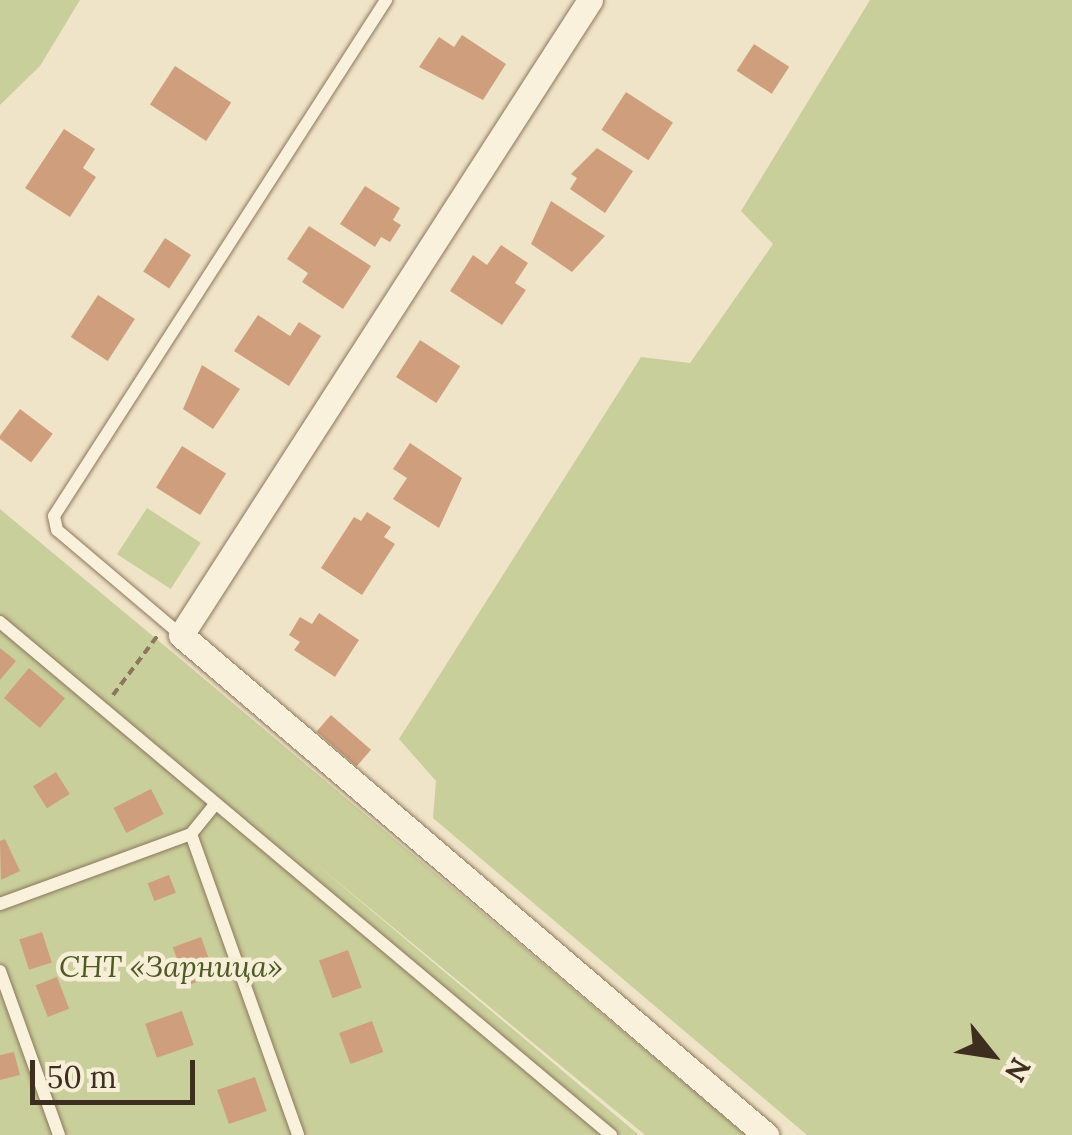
<!DOCTYPE html>
<meta charset="utf-8">
<style>
body{margin:0}
#map{position:relative;width:1072px;height:1135px;overflow:hidden;background:#f0e4c8;font-family:Lora,serif}
div>[style]{position:absolute}
.green>*{inset:0;background:#c9cf9b;transform-origin:0 0}
.building>*{inset:0;background:#cf9f7d;transform-origin:0 0}
.path>*{height:4px;margin-top:-2px;transform-origin:0;background:repeating-linear-gradient(90deg,#8d765c 0 8px,transparent 0 13px)}
.roads{filter:drop-shadow(0 0 2px #8d765c) drop-shadow(0 0 2px #8d765c)}
.service>*{height:12px;margin:-6px;padding:0 6px;transform-origin:6px;border-radius:6px;background:#faf1dc}
.minor>*{height:25px;margin:-12.5px;padding:0 12.5px;transform-origin:12.5px;border-radius:12.5px;background:#faf1dc}
span{translate:-50% -50%;white-space:nowrap;text-align:center;line-height:1.15;-webkit-text-stroke:9px #f7eed8;paint-order:stroke}
.park-label{font-size:30px;color:#4d5a26;font-style:italic}
.north{position:absolute;left:942px;top:1005px;width:100px;height:100px;-webkit-text-stroke:8px #f7eed8;paint-order:stroke;rotate:120deg;font-size:28px;font-weight:700;line-height:40px;text-align:center;color:#3d2e20}
.north::after{content:'';display:block;margin:auto;width:35px;height:45px;background:#3d2e20;clip-path:polygon(50% 0,100% 100%,50% 72%,0 100%)}
.scale{position:absolute;left:30px;top:1060px;width:165px;height:45px;box-sizing:border-box;border:5px solid #3d2e20;border-top:0;padding-left:12px;font-size:30px;line-height:35px;white-space:nowrap;color:#3d2e20;-webkit-text-stroke:8px #f7eed8;paint-order:stroke}
</style>
<div id="map">
<div class="green">
<div style="clip-path:polygon(0 0,80px 0,40px 66px,0 105px)"></div>
<div style="clip-path:polygon(870px 0,1072px 0,1072px 1135px,807px 1135px,433px 818px,436px 781px,399px 739px,641px 357px,690px 363px,773px 244px,741px 211px)"></div>
<div style="left:147px;top:508px;width:64px;height:55px;rotate:33deg"></div>
<div style="clip-path:polygon(0 509px,183px 661px,746px 1135px,645px 1135px,310px 859px,639px 1135px,0 1135px)"></div>
</div>
<div class="building">
<div style="clip-path:polygon(462px 35px,506px 64px,483px 100px,419px 67px,439px 37px,454px 47px)"></div>
<div style="left:754px;top:44px;width:42px;height:32px;rotate:33deg"></div>
<div style="left:175px;top:66px;width:67px;height:46px;rotate:33deg"></div>
<div style="left:626px;top:92px;width:56px;height:45px;rotate:33deg"></div>
<div style="clip-path:polygon(64px 129px,95px 149px,83px 168px,96px 177px,70px 217px,25px 188px)"></div>
<div style="clip-path:polygon(597px 148px,633px 171px,605px 213px,570px 189px,577px 178px,571px 174px)"></div>
<div style="clip-path:polygon(365px 186px,400px 208px,393px 220px,401px 225px,390px 242px,381px 237px,375px 247px,340px 224px)"></div>
<div style="clip-path:polygon(551px 201px,605px 236px,572px 272px,531px 244px)"></div>
<div style="clip-path:polygon(309px 226px,371px 266px,343px 309px,302px 282px,308px 273px,287px 259px)"></div>
<div style="left:165px;top:238px;width:31px;height:40px;rotate:33deg"></div>
<div style="clip-path:polygon(501px 245px,528px 263px,515px 283px,526px 290px,502px 325px,450px 291px,473px 255px,487px 265px)"></div>
<div style="left:98px;top:295px;width:44px;height:50px;rotate:33deg"></div>
<div style="clip-path:polygon(258px 315px,290px 336px,299px 322px,321px 336px,289px 386px,234px 351px)"></div>
<div style="left:420px;top:340px;width:48px;height:44px;rotate:33deg"></div>
<div style="clip-path:polygon(202px 365px,240px 389px,213px 429px,183px 409px)"></div>
<div style="left:20px;top:409px;width:41px;height:36px;rotate:37deg"></div>
<div style="clip-path:polygon(410px 443px,462px 478px,439px 528px,393px 499px,407px 478px,393px 469px)"></div>
<div style="left:182px;top:446px;width:52px;height:49px;rotate:32deg"></div>
<div style="clip-path:polygon(367px 512px,391px 527px,384px 537px,395px 544px,362px 595px,321px 568px,354px 517px,361px 521px)"></div>
<div style="clip-path:polygon(319px 613px,359px 640px,335px 677px,294px 650px,300px 642px,289px 635px,300px 617px,312px 624px)"></div>
<div style="clip-path:polygon(0 648px,16px 661px,0 680px)"></div>
<div style="left:29px;top:668px;width:47px;height:39px;rotate:40deg"></div>
<div style="left:331px;top:715px;width:53px;height:22px;rotate:41deg"></div>
<div style="left:56px;top:772px;width:26px;height:27px;rotate:58deg"></div>
<div style="left:151px;top:789px;width:28px;height:42px;rotate:63deg"></div>
<div style="clip-path:polygon(5px 839px,20px 871px,1px 880px,0 841px)"></div>
<div style="left:169px;top:875px;width:19px;height:23px;rotate:69deg"></div>
<div style="left:42px;top:932px;width:32px;height:24px;rotate:72deg"></div>
<div style="left:201px;top:937px;width:41px;height:30px;rotate:70deg"></div>
<div style="left:348px;top:950px;width:40px;height:31px;rotate:70deg"></div>
<div style="left:57px;top:977px;width:34px;height:23px;rotate:69deg"></div>
<div style="left:182px;top:1011px;width:36px;height:39px;rotate:71deg"></div>
<div style="left:372px;top:1021px;width:33px;height:35px;rotate:70deg"></div>
<div style="clip-path:polygon(14px 1052px,20px 1075px,0 1080px,0 1055px)"></div>
<div style="left:255px;top:1077px;width:36px;height:40px;rotate:71deg"></div>
</div>
<div class="path">
<div style="left:113px;top:695px;width:75px;rotate:-53.1deg"></div>
</div>
<div class="roads">
<div class="service">
<div style="left:0;top:622px;width:798px;rotate:40.02deg"></div>
<div style="left:181px;top:635px;width:162px;rotate:-139.7deg"></div>
<div style="left:57px;top:530px;width:14px;rotate:-102deg"></div>
<div style="left:54px;top:516px;width:614px;rotate:-57.24deg"></div>
<div style="left:191px;top:834px;width:319px;rotate:70.4deg"></div>
<div style="left:0;top:904px;width:203px;rotate:-20.1deg"></div>
<div style="left:191px;top:834px;width:38px;rotate:-51deg"></div>
<div style="left:0;top:971px;width:174px;rotate:70.2deg"></div>
</div>
<div class="minor">
<div style="left:590px;top:0;width:755px;rotate:122.79deg"></div>
<div style="left:181px;top:635px;width:770px;rotate:40.52deg"></div>
</div>
</div>
<div class="park-label">
<span style="left:171px;top:966px">СНТ «Зарница»</span>
</div>
<div class="north">N</div>
<div class="scale">50 m</div>
</div>
